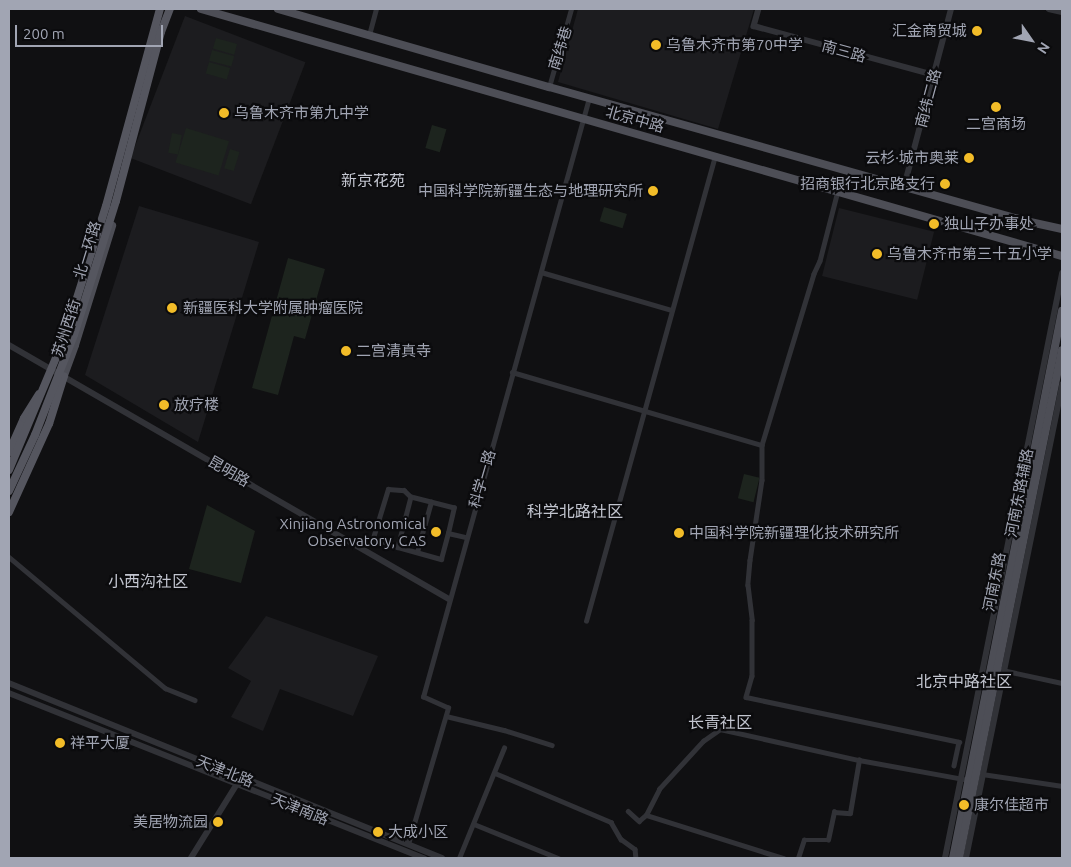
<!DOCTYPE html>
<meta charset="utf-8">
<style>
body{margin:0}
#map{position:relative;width:1071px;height:867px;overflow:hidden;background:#101012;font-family:Ubuntu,"Noto Sans SC",sans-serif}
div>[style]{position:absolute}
.built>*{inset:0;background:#1c1c1f;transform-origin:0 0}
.green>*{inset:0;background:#1d241e;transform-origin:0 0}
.minor>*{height:4.5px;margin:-2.25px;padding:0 2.25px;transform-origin:2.25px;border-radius:2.25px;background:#313237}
.tertiary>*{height:5.5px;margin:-2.75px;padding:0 2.75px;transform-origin:2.75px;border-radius:2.75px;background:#313237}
.primary>*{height:8px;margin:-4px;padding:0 4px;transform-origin:4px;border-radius:4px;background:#4d4e56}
.trunk>*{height:8px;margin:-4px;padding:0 4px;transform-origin:4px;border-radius:4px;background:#55565f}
.trunk-bridge>*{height:8px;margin:-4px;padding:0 4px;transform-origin:4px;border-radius:4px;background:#55565f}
.dots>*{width:14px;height:14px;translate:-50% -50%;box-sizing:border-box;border:2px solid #0b0b0d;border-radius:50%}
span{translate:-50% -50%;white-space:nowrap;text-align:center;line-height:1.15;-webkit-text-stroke:4.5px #0b0b0d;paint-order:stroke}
.poi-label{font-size:15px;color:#a1a5b3}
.right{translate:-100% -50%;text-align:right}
.left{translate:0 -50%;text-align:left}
.street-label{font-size:15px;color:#a1a5b3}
.neighbourhood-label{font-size:16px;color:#c2c5cf}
.frame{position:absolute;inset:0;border:10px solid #a1a5b3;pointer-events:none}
.north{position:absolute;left:1006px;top:15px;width:50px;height:50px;-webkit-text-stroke:4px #0b0b0d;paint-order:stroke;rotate:123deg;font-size:14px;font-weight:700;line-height:20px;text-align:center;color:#a1a5b3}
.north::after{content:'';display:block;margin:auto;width:18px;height:22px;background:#a1a5b3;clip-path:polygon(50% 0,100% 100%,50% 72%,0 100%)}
.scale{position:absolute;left:15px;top:25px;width:148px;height:22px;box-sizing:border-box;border:2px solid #a1a5b3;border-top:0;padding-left:6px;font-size:15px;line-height:18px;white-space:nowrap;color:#a1a5b3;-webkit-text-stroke:4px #0b0b0d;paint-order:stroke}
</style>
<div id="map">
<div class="built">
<div style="clip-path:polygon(578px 9px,754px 9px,718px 129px,558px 82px)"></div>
<div style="left:185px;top:16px;width:129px;height:152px;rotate:21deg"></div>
<div style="clip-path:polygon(139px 206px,259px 242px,198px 442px,85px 375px)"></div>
<div style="left:839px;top:208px;width:98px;height:70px;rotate:14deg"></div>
<div style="clip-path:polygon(266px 616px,378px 656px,353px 716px,280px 689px,263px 731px,231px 717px,251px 681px,228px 668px)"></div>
</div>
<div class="green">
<div style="left:216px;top:38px;width:22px;height:11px;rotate:16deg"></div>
<div style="left:212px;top:50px;width:23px;height:11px;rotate:15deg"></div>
<div style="left:209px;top:62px;width:22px;height:12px;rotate:16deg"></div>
<div style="left:432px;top:125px;width:15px;height:24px;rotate:16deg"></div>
<div style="left:186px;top:128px;width:45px;height:36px;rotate:17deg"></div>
<div style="left:172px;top:133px;width:10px;height:20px;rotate:11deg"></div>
<div style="left:230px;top:149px;width:10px;height:20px;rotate:17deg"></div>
<div style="left:604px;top:207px;width:24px;height:15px;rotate:17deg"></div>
<div style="clip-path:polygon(288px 258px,325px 269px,305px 339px,294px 336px,278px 395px,252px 388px)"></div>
<div style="left:744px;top:474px;width:16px;height:25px;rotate:14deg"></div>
<div style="clip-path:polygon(207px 505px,255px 531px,241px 583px,189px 569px)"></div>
</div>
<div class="minor">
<div style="left:369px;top:35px;width:27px;rotate:-75deg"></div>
<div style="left:549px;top:87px;width:81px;rotate:-74.2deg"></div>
<div style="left:838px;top:191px;width:72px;rotate:104.4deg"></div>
<div style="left:820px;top:261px;width:14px;rotate:115deg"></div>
<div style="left:814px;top:274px;width:179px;rotate:106.9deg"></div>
<div style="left:762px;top:445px;width:35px;rotate:90deg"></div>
<div style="left:762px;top:480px;width:81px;rotate:98.5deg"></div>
<div style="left:750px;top:560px;width:25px;rotate:95deg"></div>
<div style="left:748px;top:585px;width:35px;rotate:83deg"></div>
<div style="left:752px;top:620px;width:56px;rotate:90deg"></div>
<div style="left:752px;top:676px;width:22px;rotate:106deg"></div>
<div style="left:746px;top:697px;width:218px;rotate:11.9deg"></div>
<div style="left:959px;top:742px;width:24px;rotate:102deg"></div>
<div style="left:541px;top:272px;width:136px;rotate:16.2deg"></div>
<div style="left:512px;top:372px;width:260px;rotate:16.3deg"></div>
<div style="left:448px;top:533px;width:26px;rotate:-77deg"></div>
<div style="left:454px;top:508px;width:44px;rotate:-165.7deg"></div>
<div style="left:411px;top:497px;width:52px;rotate:104.6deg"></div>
<div style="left:398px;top:547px;width:45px;rotate:15.6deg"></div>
<div style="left:441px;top:559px;width:27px;rotate:-75deg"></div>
<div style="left:448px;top:533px;width:18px;rotate:13deg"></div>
<div style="left:398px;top:547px;width:19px;rotate:-171deg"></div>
<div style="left:379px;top:544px;width:8px;rotate:-135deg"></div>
<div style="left:373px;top:538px;width:51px;rotate:-73deg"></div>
<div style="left:388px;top:489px;width:16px;rotate:4deg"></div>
<div style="left:404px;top:490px;width:10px;rotate:45deg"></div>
<div style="left:417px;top:552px;width:52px;rotate:-74.4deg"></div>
<div style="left:9px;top:557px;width:204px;rotate:40deg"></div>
<div style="left:165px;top:688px;width:32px;rotate:22deg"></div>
<div style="left:586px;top:621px;width:483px;rotate:-74.5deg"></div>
<div style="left:1002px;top:670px;width:61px;rotate:12.2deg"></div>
<div style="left:446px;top:716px;width:60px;rotate:13.6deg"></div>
<div style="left:504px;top:730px;width:50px;rotate:17.4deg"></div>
<div style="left:495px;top:773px;width:126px;rotate:22.9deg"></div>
<div style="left:611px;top:822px;width:20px;rotate:60deg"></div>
<div style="left:621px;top:839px;width:17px;rotate:36deg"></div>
<div style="left:635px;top:849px;width:9px;rotate:84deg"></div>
<div style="left:982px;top:774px;width:81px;rotate:8.5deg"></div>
<div style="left:628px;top:811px;width:15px;rotate:42deg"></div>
<div style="left:639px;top:821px;width:9px;rotate:-41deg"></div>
<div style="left:646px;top:815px;width:29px;rotate:-63deg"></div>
<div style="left:659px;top:789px;width:65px;rotate:-47.5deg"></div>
<div style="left:703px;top:741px;width:21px;rotate:-35deg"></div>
<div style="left:720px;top:729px;width:142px;rotate:12.6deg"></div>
<div style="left:859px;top:760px;width:112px;rotate:10.3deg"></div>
<div style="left:646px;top:815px;width:144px;rotate:17.4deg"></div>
<div style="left:474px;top:824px;width:91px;rotate:22deg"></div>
<div style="left:408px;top:844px;width:142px;rotate:-73.6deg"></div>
<div style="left:448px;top:708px;width:27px;rotate:-156deg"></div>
<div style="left:423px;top:697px;width:622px;rotate:-74.51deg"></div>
<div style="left:459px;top:858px;width:119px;rotate:-67.8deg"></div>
<div style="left:798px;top:858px;width:19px;rotate:-72deg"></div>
<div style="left:804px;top:840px;width:24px"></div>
<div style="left:828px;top:840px;width:29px;rotate:-78deg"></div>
<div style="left:834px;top:812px;width:16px;rotate:4deg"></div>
<div style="left:850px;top:813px;width:54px;rotate:-80.4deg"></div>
</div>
<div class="tertiary">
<div style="left:759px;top:9px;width:18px;rotate:106deg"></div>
<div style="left:754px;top:26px;width:187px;rotate:15.2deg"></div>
<div style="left:1049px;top:9px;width:13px;rotate:13deg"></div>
<div style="left:904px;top:187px;width:184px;rotate:-75.2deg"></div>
<div style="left:9px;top:345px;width:508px;rotate:30deg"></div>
<div style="left:9px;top:683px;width:467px;rotate:22deg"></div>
<div style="left:9px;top:693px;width:447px;rotate:21.7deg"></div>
<div style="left:191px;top:858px;width:91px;rotate:-58.1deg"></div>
<div style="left:945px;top:858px;width:596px;rotate:-78.67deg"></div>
<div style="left:966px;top:858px;width:483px;rotate:-78.5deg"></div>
</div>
<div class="primary">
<div style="left:201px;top:9px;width:896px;rotate:16.01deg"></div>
<div style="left:278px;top:9px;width:282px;rotate:16.1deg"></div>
<div style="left:549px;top:87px;width:490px;rotate:15.7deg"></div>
<div style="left:1021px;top:220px;width:42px;rotate:12.4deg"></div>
<div style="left:62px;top:381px;width:38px;rotate:-70deg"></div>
<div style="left:75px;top:345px;width:125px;rotate:-72.7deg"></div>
<div style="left:953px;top:858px;width:558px;rotate:-78.73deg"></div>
<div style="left:959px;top:858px;width:518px;rotate:-78.54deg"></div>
</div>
<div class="trunk">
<div style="left:161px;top:32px;width:25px;rotate:-69deg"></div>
<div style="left:9px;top:452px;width:37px;rotate:-66deg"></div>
<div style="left:24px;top:418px;width:28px;rotate:-58deg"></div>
<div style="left:9px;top:512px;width:97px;rotate:-65.6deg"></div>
<div style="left:49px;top:424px;width:50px;rotate:-72.6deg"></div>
</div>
<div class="trunk-bridge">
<div style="left:9px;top:470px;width:145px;rotate:-67.3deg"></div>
<div style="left:65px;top:336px;width:136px;rotate:-72.5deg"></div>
<div style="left:106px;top:206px;width:204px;rotate:-74.7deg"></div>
<div style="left:9px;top:491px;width:62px;rotate:-65.1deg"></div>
<div style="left:35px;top:435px;width:107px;rotate:-68.7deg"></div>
<div style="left:74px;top:335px;width:140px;rotate:-72.6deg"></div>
<div style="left:116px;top:201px;width:175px;rotate:-75.1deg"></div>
</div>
<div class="dots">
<div style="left:977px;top:31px;background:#f2bc28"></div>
<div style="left:656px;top:45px;background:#f2bc28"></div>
<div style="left:996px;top:107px;background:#f2bc28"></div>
<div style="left:224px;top:113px;background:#f2bc28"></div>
<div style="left:969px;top:158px;background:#f2bc28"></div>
<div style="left:945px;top:184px;background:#f2bc28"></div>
<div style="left:653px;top:191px;background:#f2bc28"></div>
<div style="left:934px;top:224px;background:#f2bc28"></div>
<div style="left:877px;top:254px;background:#f2bc28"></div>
<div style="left:172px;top:308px;background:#f2bc28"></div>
<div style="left:346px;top:351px;background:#f2bc28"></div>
<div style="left:164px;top:405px;background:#f2bc28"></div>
<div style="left:436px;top:532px;background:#f2bc28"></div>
<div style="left:679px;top:533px;background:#f2bc28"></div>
<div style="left:60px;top:743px;background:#f2bc28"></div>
<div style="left:964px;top:805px;background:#f2bc28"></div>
<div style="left:218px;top:822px;background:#f2bc28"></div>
<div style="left:378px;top:832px;background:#f2bc28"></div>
</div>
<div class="poi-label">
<span class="right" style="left:967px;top:31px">汇金商贸城</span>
<span class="left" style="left:666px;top:45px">乌鲁木齐市第70中学</span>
<span class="left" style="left:234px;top:113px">乌鲁木齐市第九中学</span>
<span style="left:996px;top:124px">二宫商场</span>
<span class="right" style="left:959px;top:158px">云杉·城市奥莱</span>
<span class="right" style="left:935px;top:184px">招商银行北京路支行</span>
<span class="right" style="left:643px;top:191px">中国科学院新疆生态与地理研究所</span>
<span class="left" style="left:944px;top:224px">独山子办事处</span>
<span class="left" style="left:887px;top:254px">乌鲁木齐市第三十五小学</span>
<span class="left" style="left:183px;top:308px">新疆医科大学附属肿瘤医院</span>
<span class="left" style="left:356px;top:351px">二宫清真寺</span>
<span class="left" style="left:174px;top:405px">放疗楼</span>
<span class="right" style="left:426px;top:532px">Xinjiang Astronomical<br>Observatory, CAS</span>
<span class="left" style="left:689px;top:533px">中国科学院新疆理化技术研究所</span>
<span class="left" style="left:70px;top:743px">祥平大厦</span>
<span class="left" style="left:974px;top:805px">康尔佳超市</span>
<span class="right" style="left:208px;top:822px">美居物流园</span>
<span class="left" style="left:388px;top:832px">大成小区</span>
</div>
<div class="street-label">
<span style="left:560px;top:48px;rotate:-73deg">南纬巷</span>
<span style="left:844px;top:51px;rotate:15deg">南三路</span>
<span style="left:928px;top:98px;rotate:-75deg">南纬二路</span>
<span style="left:635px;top:119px;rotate:16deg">北京中路</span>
<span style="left:87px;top:250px;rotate:-73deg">北一环路</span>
<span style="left:66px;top:328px;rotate:-72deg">苏州西街</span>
<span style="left:229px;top:471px;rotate:30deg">昆明路</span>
<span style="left:482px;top:479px;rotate:-74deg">科学一路</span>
<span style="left:1019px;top:493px;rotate:-79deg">河南东路辅路</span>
<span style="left:994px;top:582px;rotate:-79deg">河南东路</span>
<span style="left:225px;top:771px;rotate:22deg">天津北路</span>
<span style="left:300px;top:809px;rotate:22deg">天津南路</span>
</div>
<div class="neighbourhood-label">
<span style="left:373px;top:180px">新京花苑</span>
<span style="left:575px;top:511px">科学北路社区</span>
<span style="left:148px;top:581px">小西沟社区</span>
<span style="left:964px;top:681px">北京中路社区</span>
<span style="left:720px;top:722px">长青社区</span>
</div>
<div class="frame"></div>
<div class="north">N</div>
<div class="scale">200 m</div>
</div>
